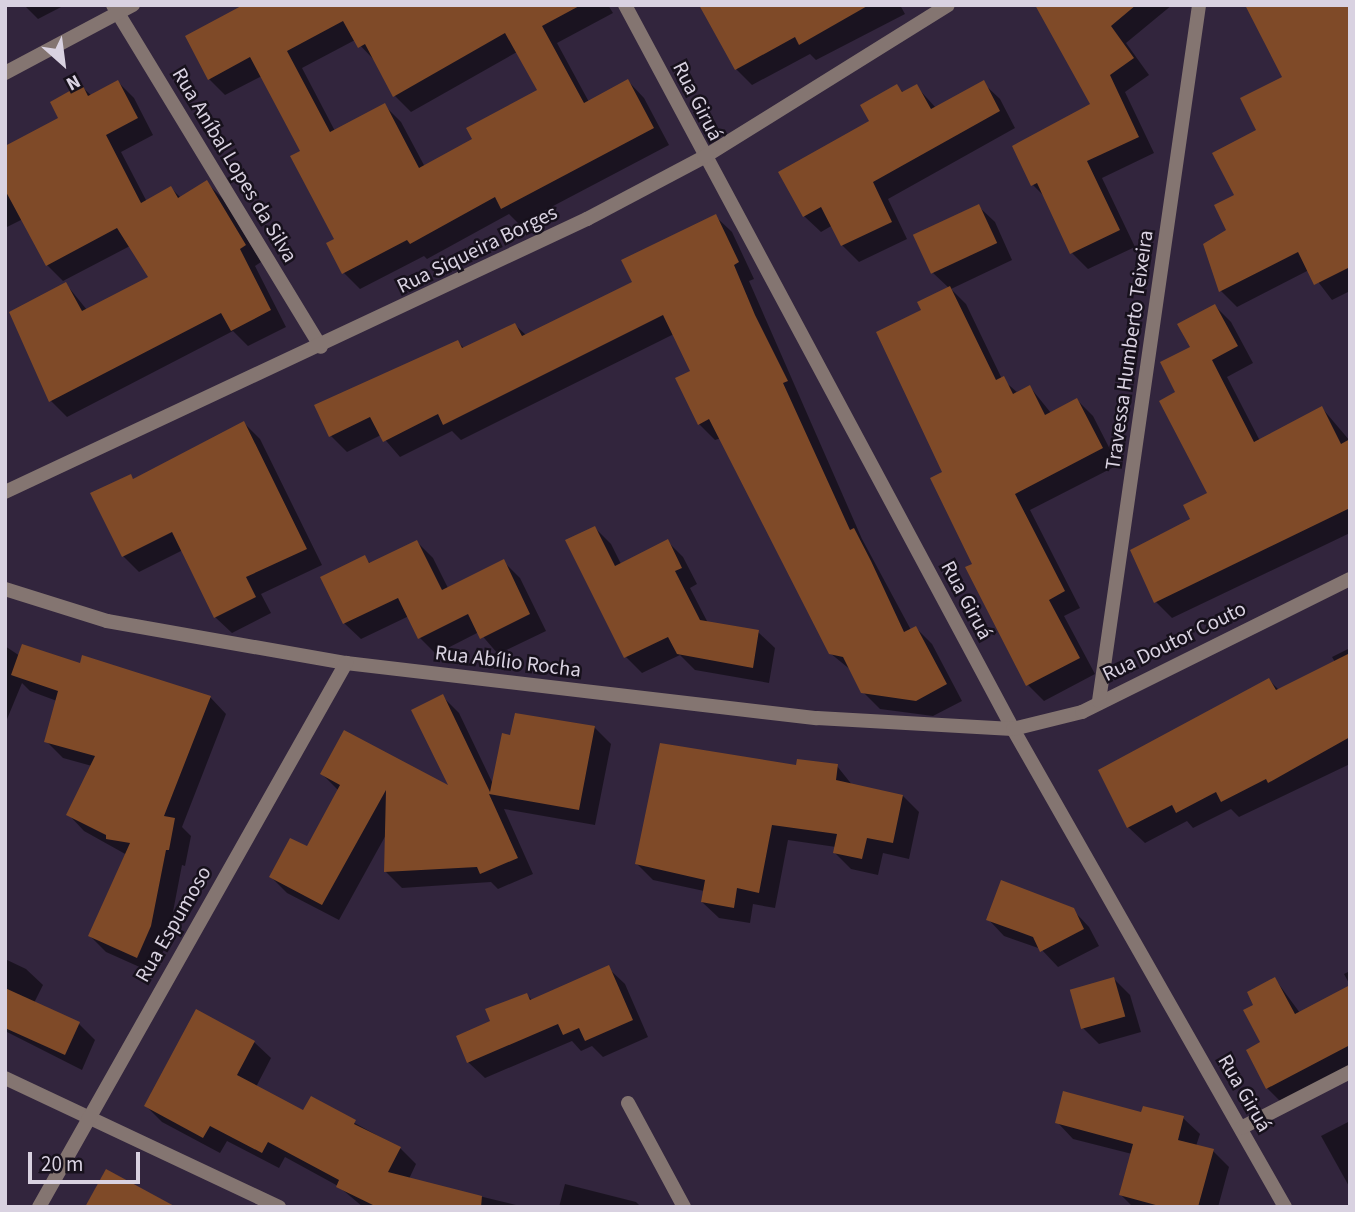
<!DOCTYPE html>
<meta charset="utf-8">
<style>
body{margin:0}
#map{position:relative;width:1355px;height:1212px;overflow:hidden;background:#32253d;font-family:"Source Sans 3",sans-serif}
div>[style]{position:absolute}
.shadow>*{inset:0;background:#0007}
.building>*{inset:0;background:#7f4a28;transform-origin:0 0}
.lane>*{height:14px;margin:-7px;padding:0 7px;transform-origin:7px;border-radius:7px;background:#847571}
.street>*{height:14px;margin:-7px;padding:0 7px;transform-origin:7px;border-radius:7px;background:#847571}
span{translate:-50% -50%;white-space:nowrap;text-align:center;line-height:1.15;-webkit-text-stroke:5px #17111c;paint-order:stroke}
.street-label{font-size:21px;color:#d9d2e1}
.frame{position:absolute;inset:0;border:7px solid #d9d2e1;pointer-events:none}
.north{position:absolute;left:28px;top:28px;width:70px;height:70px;-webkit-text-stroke:5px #17111c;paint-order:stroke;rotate:152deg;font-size:19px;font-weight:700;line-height:28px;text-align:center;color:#d9d2e1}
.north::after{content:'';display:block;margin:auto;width:24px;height:32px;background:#d9d2e1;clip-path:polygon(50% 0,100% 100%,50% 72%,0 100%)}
.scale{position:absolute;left:28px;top:1152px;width:112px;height:32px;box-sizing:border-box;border:4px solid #d9d2e1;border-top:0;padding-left:9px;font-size:21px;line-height:24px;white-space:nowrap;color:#d9d2e1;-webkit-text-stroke:5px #17111c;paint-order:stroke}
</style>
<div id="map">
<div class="shadow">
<div style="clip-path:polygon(24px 5px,65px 5px,38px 19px)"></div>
<div style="clip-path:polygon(evenodd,486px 5px,608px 5px,613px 13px,557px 43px,589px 102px,628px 81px,644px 98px,669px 145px,519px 224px,509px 214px,427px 259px,424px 256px,360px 289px,344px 273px,336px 240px,302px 152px,262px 76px,225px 95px,209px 79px,187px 37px,486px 5px,355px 40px,377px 63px,395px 96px,411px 112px,517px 52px,539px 91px,474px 140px,425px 167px,401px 122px,384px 105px,335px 131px,302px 68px,355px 40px)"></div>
<div style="clip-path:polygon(701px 5px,900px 5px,905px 14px,816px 60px,810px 54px,752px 85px,736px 69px)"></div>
<div style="clip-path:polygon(1053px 5px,1172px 5px,1126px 43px,1149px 75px,1125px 92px,1154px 153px,1102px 178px,1135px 247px,1088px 269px,1072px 253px,1046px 198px,1033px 185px,1092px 105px)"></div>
<div style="clip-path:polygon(1350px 5px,1350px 291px,1332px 300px,1309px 270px,1237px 307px,1221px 291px,1205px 244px,1228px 231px,1259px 131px,1285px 77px)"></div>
<div style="clip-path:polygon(118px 82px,134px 98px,153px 135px,121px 152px,147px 202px,171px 188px,181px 198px,206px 182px,223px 199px,261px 262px,255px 266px,286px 327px,248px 346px,233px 331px,67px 417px,51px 401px,66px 284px,87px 310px,151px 277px,130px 246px,63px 281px,47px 265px,23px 219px,5px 228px,5px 148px,60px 119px,82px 87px,92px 96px)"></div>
<div style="clip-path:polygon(983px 83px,1000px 99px,1015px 128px,888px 199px,907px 239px,859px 262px,842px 245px,833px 225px,821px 232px,804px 216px,897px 86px,904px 93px,916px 86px,936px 108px)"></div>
<div style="clip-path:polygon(978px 206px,995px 222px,1012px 260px,951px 289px,966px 304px,1002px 379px,1018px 393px,1030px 387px,1051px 413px,1077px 400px,1093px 416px,1118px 465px,1030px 510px,1080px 608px,1064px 616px,1095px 674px,1044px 701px,1028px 685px,974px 565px,945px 473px,923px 311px,949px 288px,933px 273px)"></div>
<div style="clip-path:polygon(715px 216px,732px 232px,754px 279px,749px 281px,862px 539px,911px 630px,916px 628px,932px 644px,962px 701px,933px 716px,880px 709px,863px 692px,852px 671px,830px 653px,721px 438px,715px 440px,699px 424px,692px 372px,674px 334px,461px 440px,452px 431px,400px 457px,381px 435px,347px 452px,331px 436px,458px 342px,465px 349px,515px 325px,526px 335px,634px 283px)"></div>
<div style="clip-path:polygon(1215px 306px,1231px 322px,1253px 363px,1227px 377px,1260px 441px,1322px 408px,1350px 441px,1350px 533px,1172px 618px,1156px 602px,1209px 494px,1177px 393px,1192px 348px)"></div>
<div style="clip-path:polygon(244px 423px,260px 439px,322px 565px,261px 594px,271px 613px,232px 633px,215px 617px,183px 550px,139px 572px,123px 556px,130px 476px,134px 480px)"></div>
<div style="clip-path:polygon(595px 528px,611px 544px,621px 564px,667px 541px,683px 557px,697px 584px,690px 588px,708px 623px,758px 632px,775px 648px,769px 683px,695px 670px,680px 655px,642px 673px,626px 657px)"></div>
<div style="clip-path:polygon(417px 542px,433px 558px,448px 588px,503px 561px,520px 578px,546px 631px,498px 654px,479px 632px,436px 654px,420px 638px,409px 616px,361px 639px,344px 623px,364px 557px,371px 564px)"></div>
<div style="clip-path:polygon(5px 646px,20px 656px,81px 665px,210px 697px,226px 714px,182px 827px,191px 836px,185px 866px,182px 865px,167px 943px,153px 973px,106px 952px,90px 936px,127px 855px,84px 831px,68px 814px,92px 766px,63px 758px,46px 741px,57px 701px,30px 691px,22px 683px,5px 724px)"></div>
<div style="clip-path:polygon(1350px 648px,1350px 764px,1239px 817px,1231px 809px,1193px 828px,1187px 821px,1145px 843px,1128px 827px,1269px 680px,1279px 690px,1335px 662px,1332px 657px)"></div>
<div style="clip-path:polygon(442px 696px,459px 713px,493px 784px,511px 737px,594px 727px,611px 744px,595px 825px,504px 809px,533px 874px,498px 889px,491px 882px,402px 888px,386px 872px,387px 833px,339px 920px,287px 893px,271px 877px,308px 849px,338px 790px,322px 774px,452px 789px)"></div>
<div style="clip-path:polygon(837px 766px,853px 786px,903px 796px,919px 812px,909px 859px,883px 853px,878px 875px,851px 869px,835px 853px,836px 847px,788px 840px,775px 908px,753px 904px,750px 923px,719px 918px,702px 902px,704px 891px,653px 880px,636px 863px,798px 767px)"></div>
<div style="clip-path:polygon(1073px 910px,1089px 927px,1099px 946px,1058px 967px,1041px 949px,1004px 936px,988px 919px)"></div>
<div style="clip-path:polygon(5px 959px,26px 969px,43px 985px,34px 1003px,79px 1024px,95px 1040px,82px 1070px,5px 1031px)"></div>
<div style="clip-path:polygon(608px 968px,625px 984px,648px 1037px,603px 1057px,592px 1046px,581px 1051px,572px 1041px,485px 1078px,468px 1062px,493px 1022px,527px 995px,533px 1001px)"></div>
<div style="clip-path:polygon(1350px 971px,1350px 985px,1344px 974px)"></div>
<div style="clip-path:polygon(1114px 979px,1130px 995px,1141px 1032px,1099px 1044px,1083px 1028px)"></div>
<div style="clip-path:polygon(1275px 979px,1300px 1013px,1350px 987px,1350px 1069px,1283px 1104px,1267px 1088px,1256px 1005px)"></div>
<div style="clip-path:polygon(196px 1011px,254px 1042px,271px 1058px,256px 1087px,304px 1113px,311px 1099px,400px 1148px,416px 1164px,409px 1179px,524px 1207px,363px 1207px,338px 1186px,285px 1157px,279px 1168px,227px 1141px,220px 1153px,162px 1122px,146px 1106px)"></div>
<div style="clip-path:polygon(1143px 1114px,1183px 1118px,1200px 1134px,1196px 1146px,1213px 1151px,1229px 1167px,1218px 1207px,1133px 1207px,1121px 1195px,1132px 1154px,1073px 1139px,1057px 1122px)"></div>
<div style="clip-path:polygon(1350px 1121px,1350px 1188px,1321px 1136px)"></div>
<div style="clip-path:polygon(565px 1184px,636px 1202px,641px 1207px,559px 1207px)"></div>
</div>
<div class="building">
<div style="clip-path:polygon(evenodd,243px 5px,581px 5px,542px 26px,584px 103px,628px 79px,654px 128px,501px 209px,495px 197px,410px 244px,407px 240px,342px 274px,326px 243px,334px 239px,290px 156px,300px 151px,250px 57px,208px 80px,185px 36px,243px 5px,343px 21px,358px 48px,365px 44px,393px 97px,505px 33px,537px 90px,466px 128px,472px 139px,419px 168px,385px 103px,330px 132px,287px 51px,343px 21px)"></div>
<div style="clip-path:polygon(699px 5px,869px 5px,799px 45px,795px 37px,735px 70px)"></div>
<div style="clip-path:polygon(1035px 5px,1136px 5px,1111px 26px,1134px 58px,1110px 75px,1139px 137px,1087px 161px,1120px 230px,1070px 254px,1037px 183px,1031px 186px,1012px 146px,1090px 104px)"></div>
<div style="clip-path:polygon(1245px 5px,1350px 5px,1350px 267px,1314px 285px,1298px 252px,1219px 292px,1203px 244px,1226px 230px,1214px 205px,1234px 195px,1212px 153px,1256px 130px,1240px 98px,1282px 77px)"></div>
<div style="clip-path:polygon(118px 80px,138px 118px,106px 135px,141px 203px,171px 186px,178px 198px,207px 180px,246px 245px,240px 249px,271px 310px,231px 331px,221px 313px,49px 402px,9px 312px,66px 282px,82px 311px,148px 277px,117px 228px,46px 266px,5px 190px,5px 146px,58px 118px,50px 102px,82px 84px,88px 96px)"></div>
<div style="clip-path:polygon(984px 80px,1000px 111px,873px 182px,892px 222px,841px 246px,821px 207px,803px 217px,778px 172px,869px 121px,860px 105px,897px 84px,902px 92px,917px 84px,931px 109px)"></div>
<div style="left:979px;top:204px;width:43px;height:73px;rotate:65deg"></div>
<div style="clip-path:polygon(716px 214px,739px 262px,734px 265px,755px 315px,788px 381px,783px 383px,850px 530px,854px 528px,871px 561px,904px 632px,916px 626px,947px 684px,916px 701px,861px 693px,843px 657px,829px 654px,709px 419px,698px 425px,675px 378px,690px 371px,663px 315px,443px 425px,438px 414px,383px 442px,370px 417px,329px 437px,314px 405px,458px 340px,462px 348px,515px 323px,522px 336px,632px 282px,621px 260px)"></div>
<div style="clip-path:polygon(950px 286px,996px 380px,1004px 376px,1013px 394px,1030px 385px,1045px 415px,1077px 398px,1103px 448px,1015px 494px,1065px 591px,1049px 600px,1080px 658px,1026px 686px,965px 567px,972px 564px,930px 478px,942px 472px,876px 332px,921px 310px,917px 302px)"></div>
<div style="clip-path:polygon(1215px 304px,1238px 346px,1212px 360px,1254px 442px,1322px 406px,1341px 444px,1350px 439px,1350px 508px,1154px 603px,1130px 550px,1190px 519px,1183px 505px,1207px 493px,1159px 401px,1175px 392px,1160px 362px,1190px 347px,1177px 324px)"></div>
<div style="clip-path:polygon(244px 421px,307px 549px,246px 577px,256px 597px,214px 618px,172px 532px,122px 557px,90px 493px,131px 474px,133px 479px)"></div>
<div style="clip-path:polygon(595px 526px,615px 566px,668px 539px,682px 568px,675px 571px,700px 620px,759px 630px,753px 668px,677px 654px,668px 637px,624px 658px,565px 540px)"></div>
<div style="clip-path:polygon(417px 540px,442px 590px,504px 559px,530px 614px,480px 639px,468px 614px,418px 639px,398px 598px,343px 624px,320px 577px,365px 555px,369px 563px)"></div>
<div style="clip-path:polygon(22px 644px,80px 663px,82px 655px,211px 696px,164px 816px,175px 818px,169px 850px,166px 850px,151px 926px,137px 958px,88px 936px,130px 843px,106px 839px,106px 835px,66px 815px,95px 756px,44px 742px,58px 691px,11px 675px)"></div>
<div style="clip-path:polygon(1350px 653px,1350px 737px,1268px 783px,1266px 779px,1221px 802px,1216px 792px,1176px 813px,1172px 805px,1127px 828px,1098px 770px,1269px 678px,1276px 690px)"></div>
<div style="clip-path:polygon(443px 694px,490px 792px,502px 733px,510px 735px,515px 713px,595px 726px,579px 810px,489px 794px,518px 858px,480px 874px,477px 867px,384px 872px,386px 790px,322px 905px,269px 877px,290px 838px,307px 846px,340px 785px,320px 774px,344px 730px,448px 785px,411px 710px)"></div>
<div style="clip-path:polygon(660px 743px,796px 765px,797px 759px,838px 764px,836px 780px,903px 795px,893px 843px,867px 838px,862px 859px,833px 853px,837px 834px,772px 825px,759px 893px,737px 888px,734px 908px,701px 902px,705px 880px,635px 864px)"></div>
<div style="clip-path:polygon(1001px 880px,1074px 908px,1084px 929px,1040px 952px,1033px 937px,986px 920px)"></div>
<div style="clip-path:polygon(609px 965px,633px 1020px,585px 1041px,579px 1028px,563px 1035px,558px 1024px,467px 1063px,456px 1036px,490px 1021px,485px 1009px,527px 993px,530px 1000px)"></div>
<div style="left:1114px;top:977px;width:41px;height:46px;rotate:74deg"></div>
<div style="clip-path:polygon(1275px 977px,1295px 1014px,1350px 985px,1350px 1045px,1266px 1089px,1246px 1050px,1260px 1042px,1243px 1010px,1253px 1005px,1247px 992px)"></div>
<div style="clip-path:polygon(5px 988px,80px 1022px,65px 1055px,5px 1028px)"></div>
<div style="clip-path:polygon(196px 1009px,255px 1041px,237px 1075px,303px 1110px,311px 1096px,356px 1120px,354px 1124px,401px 1147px,388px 1172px,482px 1196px,481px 1207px,377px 1207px,336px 1187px,339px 1180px,268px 1142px,262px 1153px,210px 1126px,203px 1138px,144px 1106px)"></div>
<div style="clip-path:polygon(1063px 1091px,1141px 1112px,1143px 1106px,1184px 1116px,1178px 1140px,1214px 1149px,1198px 1207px,1163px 1207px,1119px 1195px,1133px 1144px,1055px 1123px)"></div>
<div style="clip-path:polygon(106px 1169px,176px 1207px,85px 1207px)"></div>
</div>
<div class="lane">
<div style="left:628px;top:1103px;width:118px;rotate:61.7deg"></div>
</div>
<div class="street">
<div style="left:113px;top:5px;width:400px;rotate:58.7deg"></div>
<div style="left:625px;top:5px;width:821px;rotate:61.81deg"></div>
<div style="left:1013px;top:729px;width:550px;rotate:60.36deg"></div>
<div style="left:5px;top:73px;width:145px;rotate:-28deg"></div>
<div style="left:5px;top:492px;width:643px;rotate:-25.13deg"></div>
<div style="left:587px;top:219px;width:132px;rotate:-27.9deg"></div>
<div style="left:704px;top:157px;width:287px;rotate:-31.9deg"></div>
<div style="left:5px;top:589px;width:107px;rotate:17.4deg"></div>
<div style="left:107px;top:621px;width:243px;rotate:10deg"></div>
<div style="left:346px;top:663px;width:474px;rotate:6.7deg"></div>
<div style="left:817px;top:718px;width:196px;rotate:3.2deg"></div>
<div style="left:1013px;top:729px;width:71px;rotate:-13.8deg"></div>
<div style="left:1082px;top:712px;width:299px;rotate:-26.4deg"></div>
<div style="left:1099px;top:701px;width:703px;rotate:-81.82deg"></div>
<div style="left:5px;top:1078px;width:303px;rotate:25.2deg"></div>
<div style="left:1241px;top:1128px;width:123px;rotate:-27.2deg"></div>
<div style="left:39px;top:1207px;width:625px;rotate:-60.56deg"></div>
</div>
<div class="street-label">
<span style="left:698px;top:101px;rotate:63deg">Rua Giruá</span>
<span style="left:235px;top:165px;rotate:59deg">Rua Aníbal Lopes da Silva</span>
<span style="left:477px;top:249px;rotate:-26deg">Rua Siqueira Borges</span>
<span style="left:1129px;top:350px;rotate:-82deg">Travessa Humberto Teixeira</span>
<span style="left:967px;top:600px;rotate:62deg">Rua Giruá</span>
<span style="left:1174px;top:641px;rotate:-26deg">Rua Doutor Couto</span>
<span style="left:508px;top:661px;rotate:7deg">Rua Abílio Rocha</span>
<span style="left:173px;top:924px;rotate:-60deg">Rua Espumoso</span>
<span style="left:1245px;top:1093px;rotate:60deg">Rua Giruá</span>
</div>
<div class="frame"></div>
<div class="north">N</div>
<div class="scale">20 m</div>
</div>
